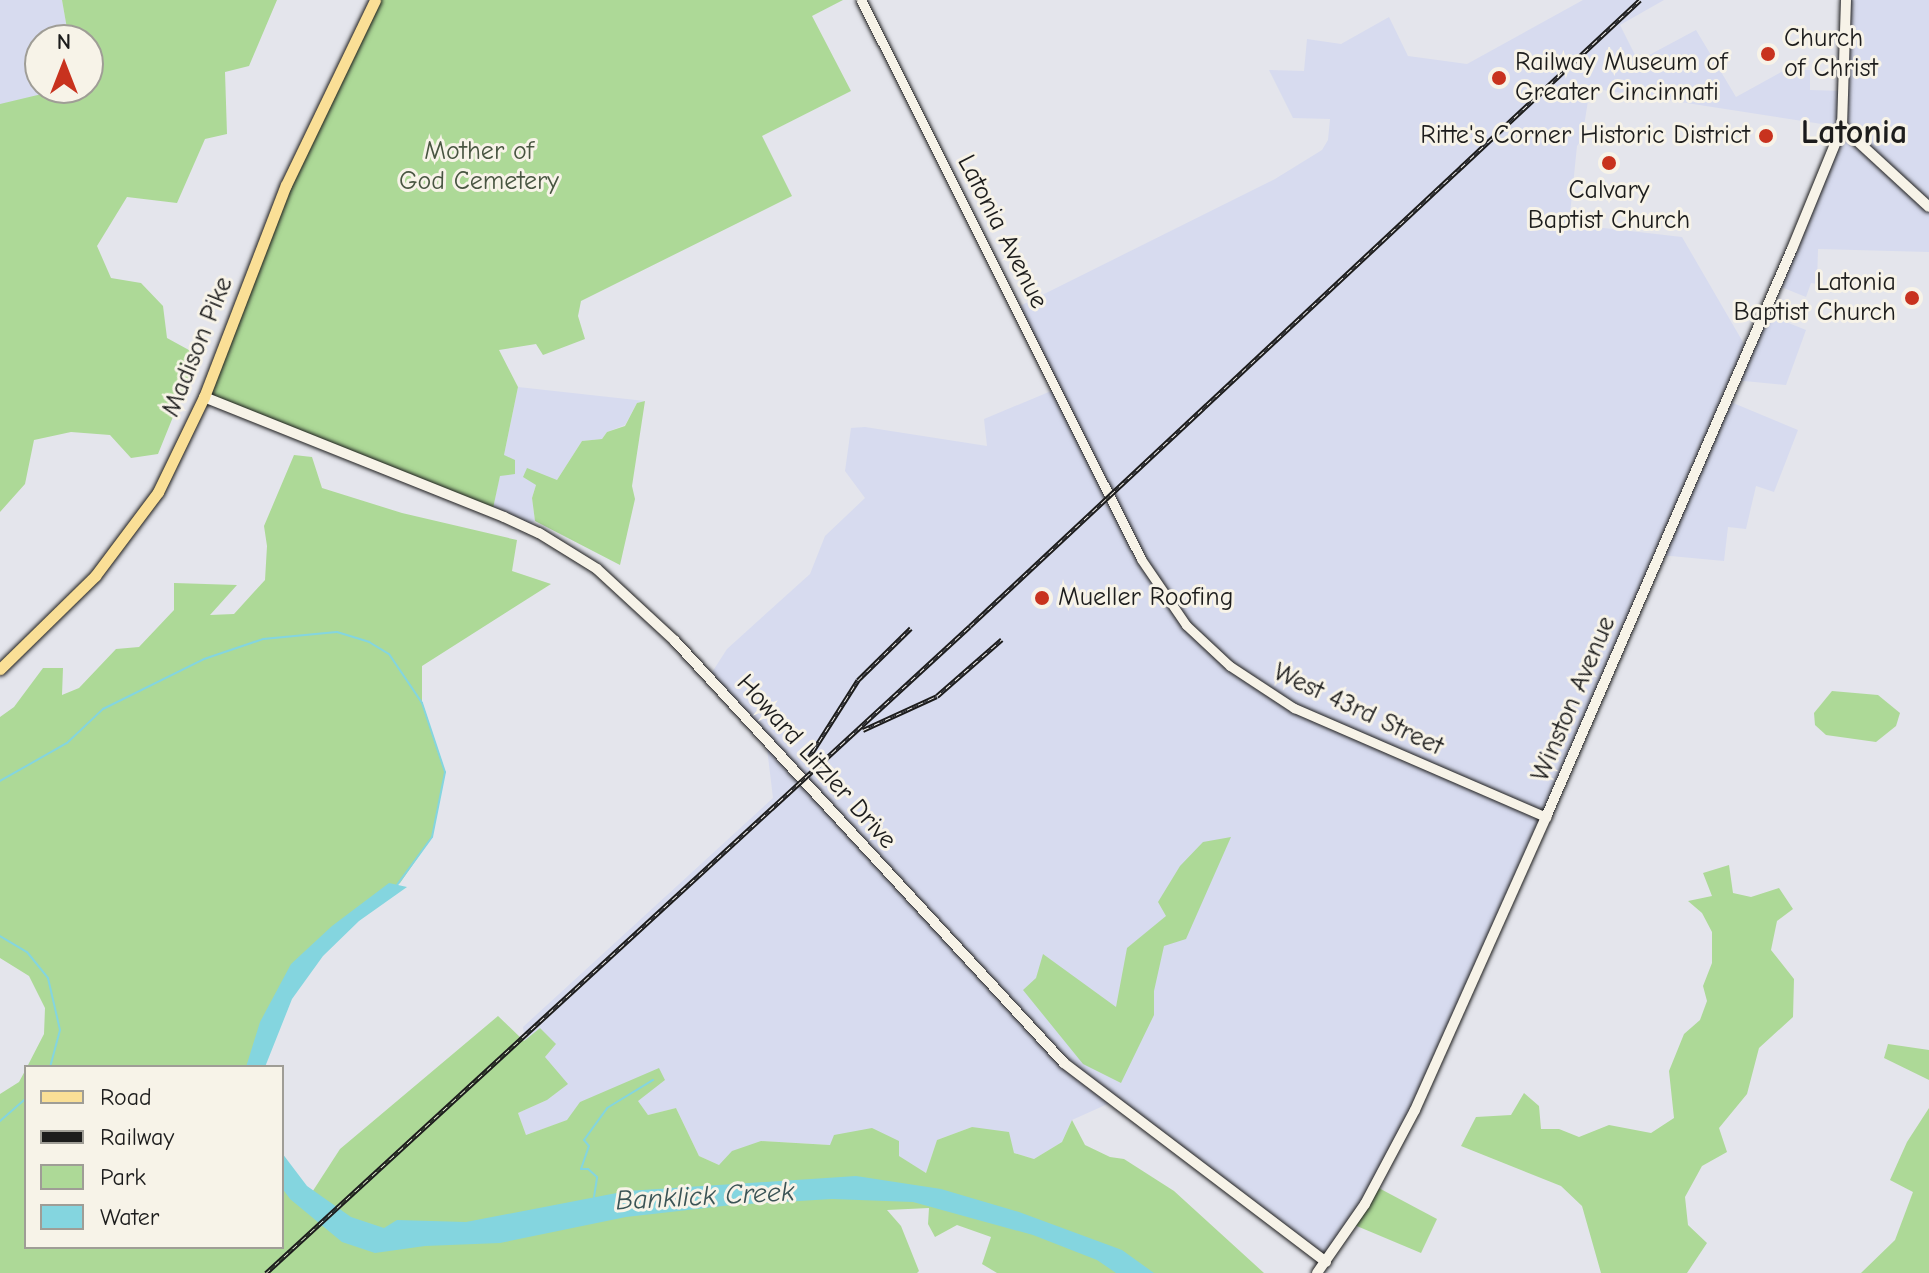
<!DOCTYPE html>
<style>
body{margin:0}
#map{position:relative;width:1929px;height:1273px;overflow:hidden;background:#e4e5ec;font-family:"Comic Neue",sans-serif}
div>[style]{position:absolute}
.built>*{inset:0;background:#d7dbef}
.green>*{inset:0;background:#add997}
.water>*{inset:0;background:#84d5df}
.stream>*{height:2px;margin:-1px;padding:0 1px;transform-origin:1px;border-radius:1px;background:#84d5df}
.roads{filter:drop-shadow(0 0 2px #1c1c1c) drop-shadow(0 0 2px #1c1c1c)}
.tertiary>*{height:9px;margin:-4.5px;padding:0 4.5px;transform-origin:4.5px;border-radius:4.5px;background:#f7f3e8}
.secondary>*{height:10px;margin:-5px;padding:0 5px;transform-origin:5px;border-radius:5px;background:#f7f3e8}
.primary>*{height:11px;margin:-5.5px;padding:0 5.5px;transform-origin:5.5px;border-radius:5.5px;background:#fadf96}
.rail>*{height:5px;margin-top:-2.5px;transform-origin:0;background:repeating-linear-gradient(90deg,#f7f3e8 0 6px,#1c1c1c 0 12px);box-sizing:border-box;border-block:2px solid #1c1c1c}
.dots>*{width:22px;height:22px;translate:-50% -50%;box-sizing:border-box;border:4px solid #f7f3e8;border-radius:50%}
span{translate:-50% -50%;white-space:nowrap;text-align:center;line-height:1.15;-webkit-text-stroke:6px #f7f3e8;paint-order:stroke}
.poi-label{font-size:26px;color:#1c1c1c}
.left{translate:0 -50%;text-align:left}
.right{translate:-100% -50%;text-align:right}
.park-label{font-size:26px;color:#485541}
.street-label{font-size:26px;color:#1c1c1c}
.water-label{font-size:28px;color:#3b5456;font-style:italic}
.district-label{font-size:34px;color:#1c1c1c;font-weight:700}
.legend{position:absolute;left:24px;top:1065px;width:260px;height:184px;box-sizing:border-box;background:#f7f3e8;border:2px solid #9f9d96;margin:0;padding:10px 14px;list-style:none;font-size:24px;color:#1c1c1c}
.legend li{display:flex;align-items:center;gap:16px;height:40px}
.legend b{width:40px;border:2px solid #9f9d96}
.north{position:absolute;left:24px;top:24px;width:80px;height:80px;box-sizing:border-box;background:#f7f3e8;border:2px solid #9f9d96;border-radius:50%;rotate:0deg;font-size:22px;font-weight:700;line-height:32px;text-align:center;color:#1c1c1c}
.north::after{content:'';display:block;margin:auto;width:28px;height:36px;background:#c8321e;clip-path:polygon(50% 0,100% 100%,50% 72%,0 100%)}
</style>
<div id="map">
<div class="built">
<div style="clip-path:polygon(0 0,62px 0,69px 40px,40px 40px,40px 88px,50px 88px,46px 93px,7px 105px,0 104px)"></div>
<div style="clip-path:polygon(1583px 0,1664px 0,1620px 25px,1638px 61px,1696px 30px,1736px 97px,1785px 70px,1810px 70px,1810px 90px,1843px 91px,1846px 0,1929px 0,1929px 252px,1818px 249px,1817px 284px,1811px 283px,1806px 297px,1776px 285px,1841px 127px,1590px 88px,1582px 139px,1577px 146px,1569px 224px,1682px 237px,1747px 349px,1764px 313px,1806px 330px,1786px 385px,1734px 380px,1726px 400px,1798px 430px,1774px 492px,1756px 486px,1746px 529px,1728px 527px,1724px 561px,1660px 555px,1408px 1126px,1326px 1262px,1112px 1102px,1072px 1120px,1062px 1142px,1034px 1159px,1014px 1153px,972px 1127px,937px 1140px,926px 1173px,898px 1156px,831px 1145px,761px 1141px,719px 1165px,699px 1156px,676px 1108px,648px 1115px,637px 1101px,665px 1080px,580px 1102px,568px 1120px,526px 1135px,518px 1113px,547px 1100px,545px 1057px,556px 1044px,525px 1041px,523px 1027px,773px 798px,766px 740px,709px 677px,727px 649px,810px 574px,825px 536px,865px 498px,845px 471px,851px 428px,865px 427px,987px 446px,984px 419px,1056px 389px,1016px 308px,1275px 179px,1322px 150px,1328px 140px,1330px 119px,1293px 118px,1269px 70px,1304px 71px,1307px 39px,1341px 44px,1389px 17px,1408px 56px,1467px 64px)"></div>
<div style="clip-path:polygon(518px 387px,645px 401px,637px 403px,625px 425px,607px 432px,602px 439px,582px 441px,557px 480px,536px 485px,532px 498px,535px 521px,527px 528px,492px 513px)"></div>
</div>
<div class="green">
<div style="clip-path:polygon(62px 0,277px 0,249px 66px,225px 72px,227px 134px,205px 139px,177px 203px,127px 197px,97px 246px,111px 278px,141px 283px,163px 306px,167px 338px,198px 355px,158px 454px,131px 458px,110px 435px,71px 432px,34px 440px,25px 484px,0 512px,0 104px,46px 93px,50px 88px,88px 88px,88px 40px,69px 40px)"></div>
<div style="clip-path:polygon(375px 0,843px 0,812px 16px,851px 91px,762px 136px,792px 196px,581px 301px,578px 316px,585px 339px,543px 355px,536px 344px,499px 350px,518px 387px,504px 455px,515px 460px,515px 474px,500px 476px,492px 513px,204px 397px,263px 242px)"></div>
<div style="clip-path:polygon(645px 401px,632px 486px,635px 499px,620px 565px,535px 521px,532px 498px,536px 485px,523px 477px,527px 468px,557px 480px,582px 441px,602px 439px,607px 432px,625px 426px,637px 403px)"></div>
<div style="clip-path:polygon(294px 455px,312px 457px,322px 488px,402px 513px,517px 540px,512px 571px,551px 584px,422px 666px,422px 703px,445px 772px,432px 837px,400px 883px,369px 905px,303px 969px,258px 1067px,27px 1067px,44px 1034px,45px 1008px,29px 976px,0 958px,0 717px,14px 707px,43px 668px,63px 668px,62px 695px,79px 688px,116px 649px,139px 647px,174px 610px,174px 583px,237px 585px,210px 615px,234px 614px,265px 580px,267px 546px,264px 526px)"></div>
<div style="clip-path:polygon(1832px 691px,1878px 695px,1900px 713px,1896px 726px,1876px 742px,1826px 735px,1815px 725px,1814px 713px)"></div>
<div style="clip-path:polygon(1231px 837px,1186px 939px,1164px 946px,1154px 991px,1154px 1015px,1121px 1083px,1083px 1064px,1023px 990px,1036px 978px,1043px 954px,1116px 1007px,1127px 948px,1166px 916px,1158px 902px,1180px 866px,1203px 842px)"></div>
<div style="clip-path:polygon(1729px 865px,1733px 893px,1751px 897px,1779px 888px,1793px 909px,1777px 921px,1771px 950px,1794px 979px,1793px 1017px,1759px 1048px,1747px 1094px,1719px 1128px,1727px 1152px,1702px 1166px,1685px 1197px,1688px 1225px,1707px 1243px,1687px 1273px,1601px 1273px,1582px 1206px,1561px 1186px,1461px 1146px,1476px 1117px,1511px 1115px,1524px 1093px,1539px 1106px,1541px 1129px,1559px 1129px,1579px 1137px,1609px 1125px,1651px 1133px,1674px 1118px,1669px 1071px,1684px 1034px,1700px 1020px,1707px 1001px,1703px 986px,1712px 963px,1712px 932px,1702px 913px,1688px 901px,1712px 896px,1703px 873px)"></div>
<div style="clip-path:polygon(498px 1016px,524px 1041px,540px 1028px,556px 1044px,545px 1057px,568px 1084px,547px 1100px,518px 1113px,526px 1135px,567px 1120px,580px 1102px,659px 1068px,665px 1080px,638px 1101px,648px 1115px,676px 1108px,699px 1156px,719px 1165px,732px 1151px,761px 1141px,830px 1145px,834px 1135px,872px 1128px,899px 1141px,899px 1156px,926px 1173px,937px 1140px,972px 1127px,1009px 1132px,1014px 1153px,1034px 1159px,1062px 1142px,1072px 1120px,1085px 1145px,1110px 1157px,1124px 1159px,1174px 1191px,1264px 1273px,997px 1273px,982px 1264px,991px 1237px,957px 1225px,935px 1237px,928px 1224px,929px 1208px,887px 1210px,901px 1226px,919px 1271px,917px 1273px,0 1273px,0 1094px,19px 1082px,26px 1069px,26px 1247px,282px 1247px,282px 1171px,307px 1200px,340px 1149px)"></div>
<div style="clip-path:polygon(1888px 1044px,1929px 1050px,1929px 1080px,1884px 1058px)"></div>
<div style="clip-path:polygon(1929px 1108px,1929px 1273px,1861px 1273px,1895px 1240px,1913px 1192px,1890px 1180px,1907px 1142px)"></div>
<div style="clip-path:polygon(1375px 1186px,1437px 1219px,1421px 1253px,1352px 1224px)"></div>
</div>
<div class="water">
<div style="clip-path:polygon(389px 883px,407px 887px,359px 921px,323px 956px,292px 999px,265px 1067px,246px 1067px,260px 1022px,291px 964px,332px 926px)"></div>
<div style="clip-path:polygon(282px 1153px,307px 1186px,351px 1217px,384px 1228px,397px 1220px,466px 1222px,627px 1191px,856px 1176px,941px 1189px,1019px 1212px,1122px 1250px,1154px 1273px,1116px 1273px,1097px 1260px,1033px 1235px,913px 1202px,832px 1199px,732px 1205px,626px 1217px,500px 1243px,425px 1246px,375px 1253px,342px 1242px,290px 1199px,282px 1188px)"></div>
</div>
<div class="stream">
<div style="left:0;top:781px;width:77px;rotate:-29.6deg"></div>
<div style="left:67px;top:743px;width:50px;rotate:-43.4deg"></div>
<div style="left:103px;top:709px;width:113px;rotate:-26.3deg"></div>
<div style="left:204px;top:659px;width:62px;rotate:-18.7deg"></div>
<div style="left:263px;top:639px;width:74px;rotate:-5.4deg"></div>
<div style="left:337px;top:632px;width:34px;rotate:17deg"></div>
<div style="left:369px;top:642px;width:23px;rotate:31deg"></div>
<div style="left:389px;top:654px;width:59px;rotate:56deg"></div>
<div style="left:422px;top:703px;width:73px;rotate:71.6deg"></div>
<div style="left:445px;top:772px;width:66px;rotate:101.3deg"></div>
<div style="left:432px;top:837px;width:59px;rotate:126.1deg"></div>
<div style="left:0;top:936px;width:31px;rotate:31deg"></div>
<div style="left:27px;top:952px;width:33px;rotate:51deg"></div>
<div style="left:48px;top:978px;width:53px;rotate:77deg"></div>
<div style="left:60px;top:1030px;width:38px;rotate:105deg"></div>
<div style="left:0;top:1121px;width:35px;rotate:-41deg"></div>
<div style="left:594px;top:1197px;width:20px;rotate:-81deg"></div>
<div style="left:597px;top:1177px;width:12px;rotate:-138deg"></div>
<div style="left:588px;top:1169px;width:7px;rotate:180deg"></div>
<div style="left:581px;top:1169px;width:24px;rotate:-71deg"></div>
<div style="left:589px;top:1146px;width:8px;rotate:-130deg"></div>
<div style="left:584px;top:1140px;width:39px;rotate:-54deg"></div>
<div style="left:607px;top:1108px;width:54px;rotate:-31.3deg"></div>
</div>
<div class="roads">
<div class="tertiary">
<div style="left:861px;top:0;width:625px;rotate:63.39deg"></div>
<div style="left:1141px;top:559px;width:80px;rotate:55.7deg"></div>
<div style="left:1186px;top:625px;width:60px;rotate:43deg"></div>
<div style="left:1230px;top:666px;width:77px;rotate:33.3deg"></div>
<div style="left:1294px;top:708px;width:275px;rotate:23.4deg"></div>
</div>
<div class="secondary">
<div style="left:1842px;top:127px;width:118px;rotate:42.6deg"></div>
<div style="left:204px;top:397px;width:323px;rotate:21.8deg"></div>
<div style="left:504px;top:517px;width:38px;rotate:25deg"></div>
<div style="left:539px;top:533px;width:68px;rotate:31.8deg"></div>
<div style="left:597px;top:569px;width:106px;rotate:42.7deg"></div>
<div style="left:675px;top:641px;width:574px;rotate:47.33deg"></div>
<div style="left:1064px;top:1063px;width:329px;rotate:37.2deg"></div>
<div style="left:1317px;top:1273px;width:84px;rotate:-55.2deg"></div>
<div style="left:1365px;top:1204px;width:106px;rotate:-62deg"></div>
<div style="left:1415px;top:1110px;width:321px;rotate:-65.9deg"></div>
<div style="left:1546px;top:817px;width:619px;rotate:-66.58deg"></div>
<div style="left:1792px;top:249px;width:132px;rotate:-67.7deg"></div>
<div style="left:1842px;top:127px;width:127px;rotate:-88.2deg"></div>
</div>
<div class="primary">
<div style="left:0;top:669px;width:133px;rotate:-44.4deg"></div>
<div style="left:95px;top:576px;width:105px;rotate:-53.1deg"></div>
<div style="left:158px;top:492px;width:106px;rotate:-64.2deg"></div>
<div style="left:204px;top:397px;width:227px;rotate:-68.9deg"></div>
<div style="left:286px;top:185px;width:205px;rotate:-64.3deg"></div>
</div>
</div>
<div class="rail">
<div style="left:863px;top:730px;width:81px;rotate:-24.7deg"></div>
<div style="left:937px;top:696px;width:86px;rotate:-41.2deg"></div>
<div style="left:806px;top:762px;width:97px;rotate:-57.6deg"></div>
<div style="left:858px;top:680px;width:74px;rotate:-44.5deg"></div>
<div style="left:266px;top:1273px;width:956px;rotate:-42.58deg"></div>
<div style="left:970px;top:626px;width:917px;rotate:-43.06deg"></div>
</div>
<div class="dots">
<div style="left:1768px;top:54px;background:#c8321e"></div>
<div style="left:1499px;top:78px;background:#c8321e"></div>
<div style="left:1766px;top:136px;background:#c8321e"></div>
<div style="left:1609px;top:163px;background:#c8321e"></div>
<div style="left:1912px;top:298px;background:#c8321e"></div>
<div style="left:1042px;top:598px;background:#c8321e"></div>
</div>
<div class="poi-label">
<span class="left" style="left:1784px;top:54px">Church<br>of Christ</span>
<span class="left" style="left:1515px;top:78px">Railway Museum of<br>Greater Cincinnati</span>
<span class="right" style="left:1750px;top:136px">Ritte's Corner Historic District</span>
<span style="left:1609px;top:206px">Calvary<br>Baptist Church</span>
<span class="right" style="left:1896px;top:298px">Latonia<br>Baptist Church</span>
<span class="left" style="left:1058px;top:598px">Mueller Roofing</span>
</div>
<div class="park-label">
<span style="left:479px;top:167px">Mother of<br>God Cemetery</span>
</div>
<div class="street-label">
<span style="left:1002px;top:232px;rotate:63deg">Latonia Avenue</span>
<span style="left:198px;top:347px;rotate:-68deg">Madison Pike</span>
<span style="left:1574px;top:699px;rotate:-67deg">Winston Avenue</span>
<span style="left:1358px;top:710px;rotate:25deg">West 43rd Street</span>
<span style="left:816px;top:762px;rotate:48deg">Howard Litzler Drive</span>
</div>
<div class="water-label">
<span style="left:705px;top:1196px;rotate:-3deg">Banklick Creek</span>
</div>
<div class="district-label">
<span style="left:1854px;top:133px">Latonia</span>
</div>
<ul class="legend">
<li><b style="height:10px;background:#fadf96"></b>Road</li>
<li><b style="height:10px;background:#1c1c1c"></b>Railway</li>
<li><b style="height:22px;background:#add997"></b>Park</li>
<li><b style="height:22px;background:#84d5df"></b>Water</li>
</ul>
<div class="north">N</div>
</div>
